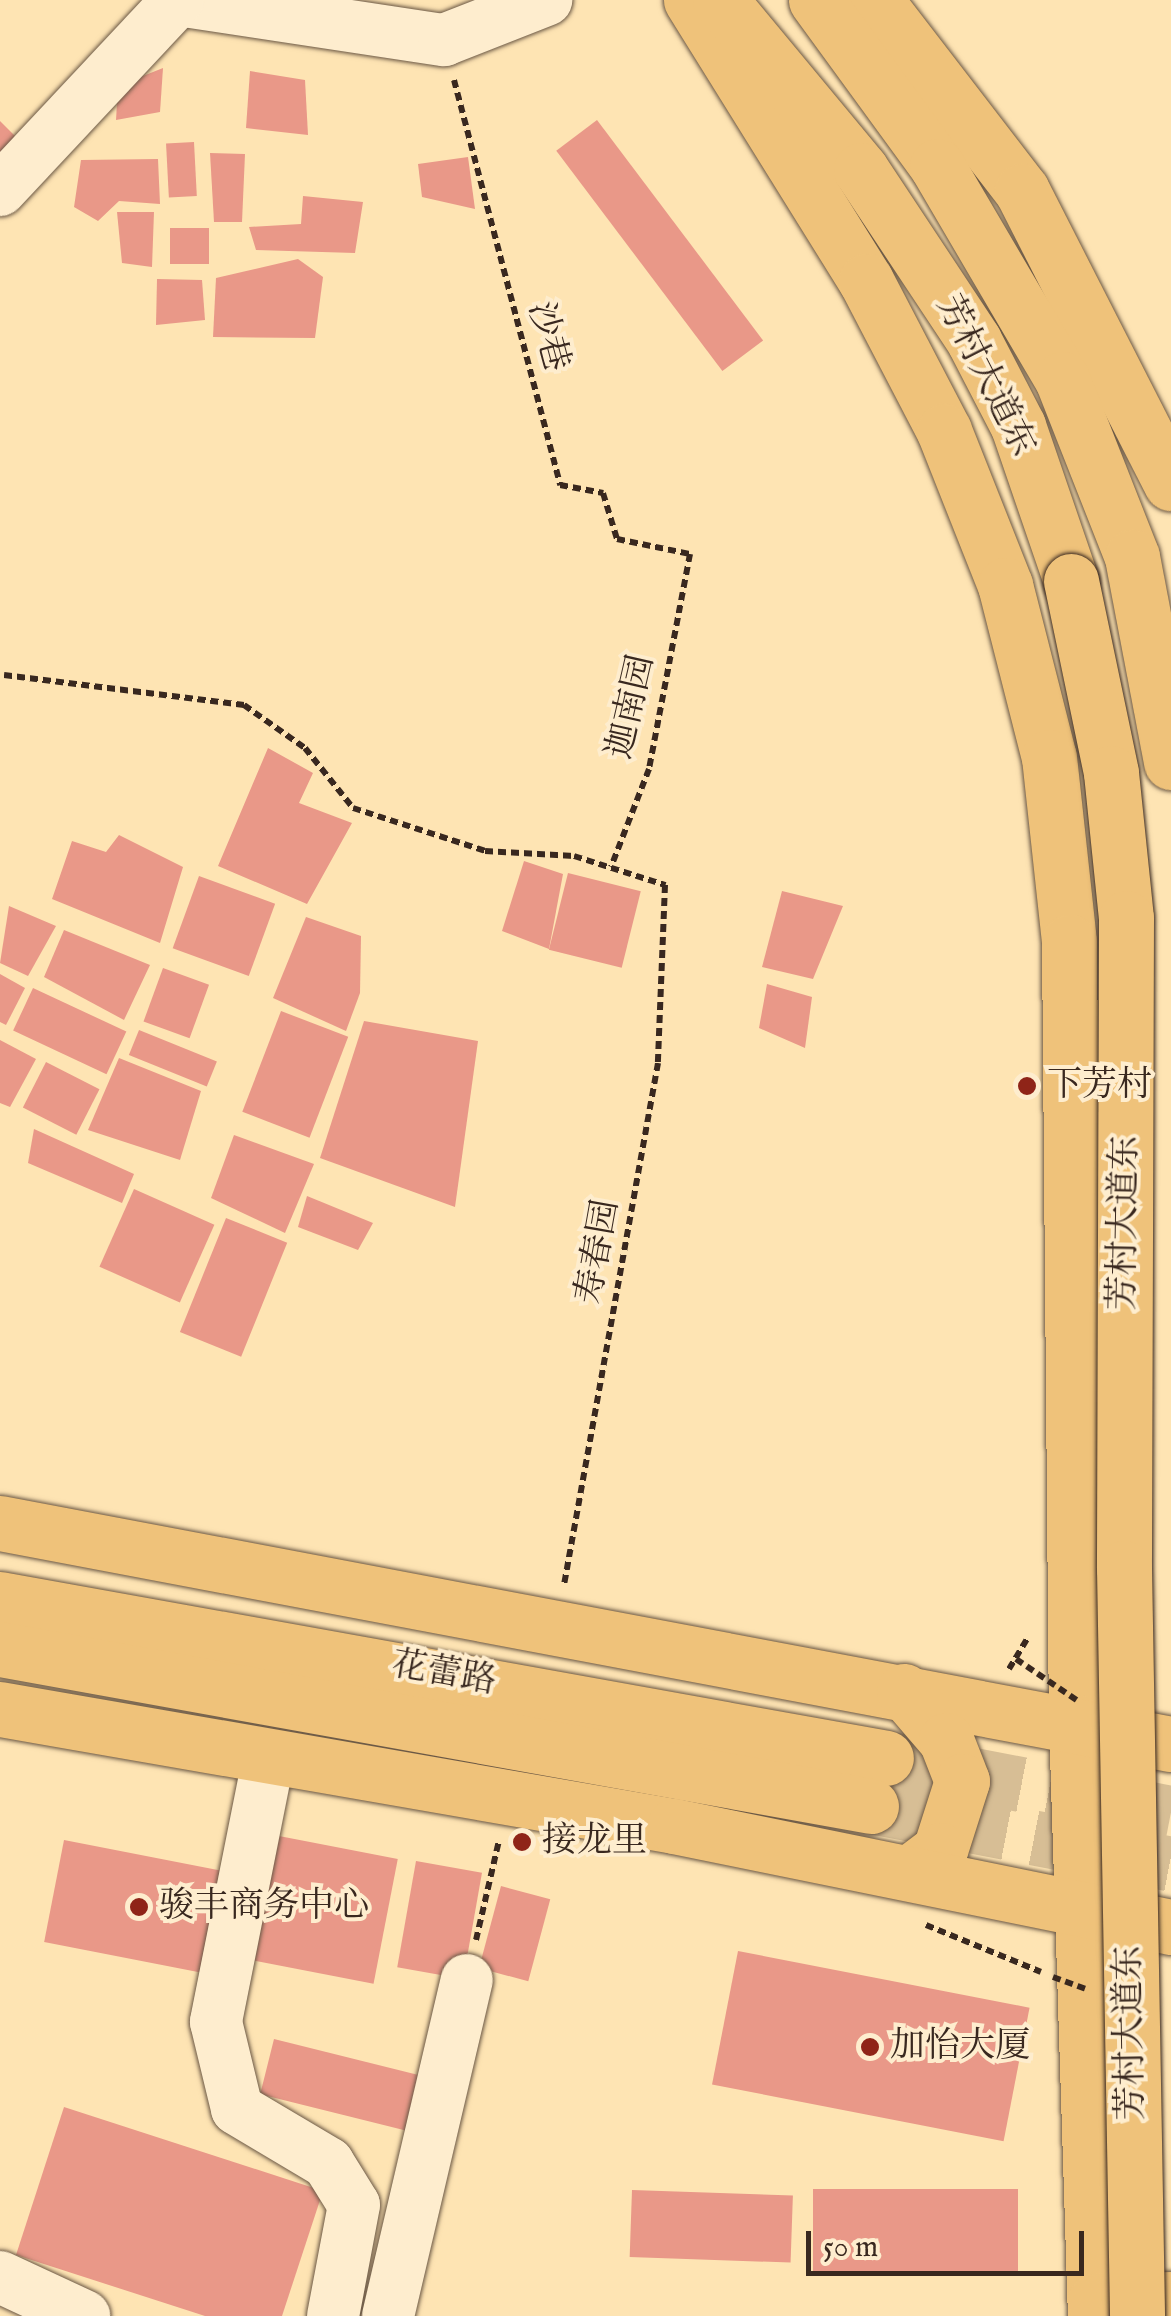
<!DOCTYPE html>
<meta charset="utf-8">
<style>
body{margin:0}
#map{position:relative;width:1171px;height:2316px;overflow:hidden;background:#fee4b3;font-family:"IM FELL English","Noto Serif SC",serif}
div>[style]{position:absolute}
.building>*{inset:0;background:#e99888;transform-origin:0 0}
.major-tunnel>*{height:55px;margin-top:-27.5px;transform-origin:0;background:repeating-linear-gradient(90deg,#d7be95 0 55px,transparent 0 83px)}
.path>*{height:6px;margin-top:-3px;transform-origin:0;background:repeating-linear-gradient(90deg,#39281f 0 8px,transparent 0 13px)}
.roads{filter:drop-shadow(0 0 2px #6a5744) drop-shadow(0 0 2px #6a5744)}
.minor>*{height:52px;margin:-26px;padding:0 26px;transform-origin:26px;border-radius:26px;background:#feedce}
.major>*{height:55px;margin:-27.5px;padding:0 27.5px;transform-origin:27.5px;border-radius:27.5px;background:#efc27a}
.highway>*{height:55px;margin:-27.5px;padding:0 27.5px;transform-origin:27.5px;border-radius:27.5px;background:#efc27a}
.path-bridge>*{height:6px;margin-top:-3px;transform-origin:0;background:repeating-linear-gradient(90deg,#39281f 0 8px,transparent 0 13px)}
.bridges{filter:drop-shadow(0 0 2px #39281f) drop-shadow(0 0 2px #39281f)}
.highway-bridge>*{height:55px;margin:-27.5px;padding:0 27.5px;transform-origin:27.5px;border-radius:27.5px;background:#efc27a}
.dots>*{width:28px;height:28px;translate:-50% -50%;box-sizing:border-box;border:5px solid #feedce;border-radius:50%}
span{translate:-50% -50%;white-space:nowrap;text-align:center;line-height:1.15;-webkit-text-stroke:8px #feedce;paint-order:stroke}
.street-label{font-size:35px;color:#39281f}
.poi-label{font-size:35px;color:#39281f}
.left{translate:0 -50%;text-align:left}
.scale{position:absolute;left:806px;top:2231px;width:278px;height:45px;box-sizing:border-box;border:5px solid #39281f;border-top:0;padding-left:12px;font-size:30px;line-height:35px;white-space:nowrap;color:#39281f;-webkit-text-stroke:8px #feedce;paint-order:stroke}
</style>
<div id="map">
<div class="building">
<div style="clip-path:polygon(163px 68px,160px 112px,116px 120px,118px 86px)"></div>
<div style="clip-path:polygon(250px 71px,305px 80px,308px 135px,246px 128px)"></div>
<div style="left:597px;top:120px;width:276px;height:51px;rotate:53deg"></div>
<div style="clip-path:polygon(0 121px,24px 145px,0 170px)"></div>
<div style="left:194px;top:142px;width:54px;height:28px;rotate:87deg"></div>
<div style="clip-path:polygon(210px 153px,245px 154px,242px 222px,214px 222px)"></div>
<div style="clip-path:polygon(468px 157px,475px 209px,422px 197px,418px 164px)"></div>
<div style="clip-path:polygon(158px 159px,160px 204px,119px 201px,98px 221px,74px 207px,81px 160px)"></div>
<div style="clip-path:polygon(303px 196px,363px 202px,355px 253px,256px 250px,249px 227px,301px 224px)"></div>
<div style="clip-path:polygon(117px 212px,154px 212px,152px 267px,122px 263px)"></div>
<div style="left:170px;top:228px;width:39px;height:36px"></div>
<div style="clip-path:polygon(298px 259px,323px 277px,315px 338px,213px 337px,216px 278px)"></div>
<div style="clip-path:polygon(157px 279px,202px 280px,205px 320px,156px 325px)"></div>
<div style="clip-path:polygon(268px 748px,313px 773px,299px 803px,352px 823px,307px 904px,218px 866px)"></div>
<div style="clip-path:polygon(119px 835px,183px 867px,160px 943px,52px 899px,72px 841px,106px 852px)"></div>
<div style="clip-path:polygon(524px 861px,563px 874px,549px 949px,502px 931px)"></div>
<div style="left:568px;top:873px;width:75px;height:79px;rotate:14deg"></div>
<div style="left:199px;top:876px;width:81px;height:77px;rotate:20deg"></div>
<div style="clip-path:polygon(782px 891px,843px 906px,813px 979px,762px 967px)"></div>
<div style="clip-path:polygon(9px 906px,56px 926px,28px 976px,0 963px)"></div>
<div style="clip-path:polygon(306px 917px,361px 936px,360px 993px,346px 1031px,273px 998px)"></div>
<div style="clip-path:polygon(64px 930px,150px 965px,124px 1020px,44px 977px)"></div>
<div style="left:163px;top:968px;width:49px;height:57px;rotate:20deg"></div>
<div style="clip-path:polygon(0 974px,25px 988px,6px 1025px,0 1022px)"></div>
<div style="clip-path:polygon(767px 984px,812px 997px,805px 1048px,759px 1028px)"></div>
<div style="left:33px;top:988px;width:103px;height:47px;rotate:25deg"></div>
<div style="left:281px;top:1011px;width:72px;height:108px;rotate:21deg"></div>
<div style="clip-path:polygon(364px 1021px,478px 1041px,455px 1207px,320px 1158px)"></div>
<div style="left:139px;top:1030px;width:84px;height:27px;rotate:22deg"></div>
<div style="clip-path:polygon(0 1040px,36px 1059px,10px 1107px,0 1103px)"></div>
<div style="clip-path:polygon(119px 1058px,201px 1091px,180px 1160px,88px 1130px)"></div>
<div style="left:46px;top:1062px;width:60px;height:51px;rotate:27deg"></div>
<div style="clip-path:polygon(34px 1129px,134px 1174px,122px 1203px,28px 1163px)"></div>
<div style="clip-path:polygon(234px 1135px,314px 1164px,285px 1233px,211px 1198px)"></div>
<div style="left:134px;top:1189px;width:88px;height:85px;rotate:24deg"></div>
<div style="clip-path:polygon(307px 1196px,373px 1223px,358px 1250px,298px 1227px)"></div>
<div style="left:226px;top:1218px;width:66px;height:123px;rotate:22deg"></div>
<div style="left:279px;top:1836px;width:121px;height:127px;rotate:11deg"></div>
<div style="left:64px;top:1840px;width:171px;height:104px;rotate:11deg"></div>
<div style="left:416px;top:1861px;width:67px;height:108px;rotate:10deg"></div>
<div style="left:501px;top:1886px;width:51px;height:85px;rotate:15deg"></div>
<div style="left:738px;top:1951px;width:297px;height:136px;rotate:11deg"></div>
<div style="left:274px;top:2039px;width:153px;height:57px;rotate:14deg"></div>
<div style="clip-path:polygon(64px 2107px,323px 2191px,282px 2316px,205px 2316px,16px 2255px)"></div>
<div style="left:813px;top:2189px;width:205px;height:85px"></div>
<div style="left:632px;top:2190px;width:161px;height:67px;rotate:2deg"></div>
</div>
<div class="major-tunnel">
<div style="left:886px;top:1758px;width:290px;rotate:10.9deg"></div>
<div style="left:871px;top:1806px;width:306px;rotate:10.9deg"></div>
</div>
<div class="path">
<div style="left:454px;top:80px;width:419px;rotate:75.3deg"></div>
<div style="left:560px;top:485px;width:44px;rotate:10.5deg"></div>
<div style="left:603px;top:493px;width:48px;rotate:73.1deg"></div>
<div style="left:617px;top:539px;width:75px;rotate:11.6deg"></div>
<div style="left:690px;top:554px;width:219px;rotate:100.8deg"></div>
<div style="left:649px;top:769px;width:105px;rotate:111.2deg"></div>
<div style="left:4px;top:675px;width:242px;rotate:7.1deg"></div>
<div style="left:244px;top:705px;width:75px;rotate:35.2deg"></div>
<div style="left:305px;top:748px;width:77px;rotate:51.3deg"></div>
<div style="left:353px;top:808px;width:139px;rotate:18deg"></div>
<div style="left:485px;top:851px;width:89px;rotate:3.2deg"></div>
<div style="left:574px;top:856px;width:96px;rotate:17.7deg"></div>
<div style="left:665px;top:885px;width:178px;rotate:92.3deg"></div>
<div style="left:658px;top:1063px;width:530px;rotate:100.21deg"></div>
<div style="left:1009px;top:1669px;width:37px;rotate:-59deg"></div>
<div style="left:926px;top:1925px;width:124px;rotate:22.2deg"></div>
<div style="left:476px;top:1940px;width:103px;rotate:-77deg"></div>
</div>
<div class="roads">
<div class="minor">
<div style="left:178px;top:0;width:269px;rotate:8.6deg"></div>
<div style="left:444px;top:40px;width:110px;rotate:-21.4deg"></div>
<div style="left:0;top:190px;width:260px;rotate:-46.9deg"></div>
<div style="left:269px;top:1756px;width:271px;rotate:101.3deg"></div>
<div style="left:216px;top:2022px;width:89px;rotate:76.4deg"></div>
<div style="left:237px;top:2109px;width:106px;rotate:30.7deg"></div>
<div style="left:328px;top:2163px;width:49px;rotate:58.2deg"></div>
<div style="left:354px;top:2205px;width:113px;rotate:100.7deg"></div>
<div style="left:0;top:2277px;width:93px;rotate:24.9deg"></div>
<div style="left:388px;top:2316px;width:345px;rotate:-76.8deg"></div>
</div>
<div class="major">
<div style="left:691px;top:0;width:331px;rotate:58.1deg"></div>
<div style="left:866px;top:281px;width:169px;rotate:62.5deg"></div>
<div style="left:944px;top:431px;width:166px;rotate:68.4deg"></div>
<div style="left:1005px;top:585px;width:178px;rotate:75.7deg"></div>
<div style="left:1049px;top:757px;width:186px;rotate:83.8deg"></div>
<div style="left:1069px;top:942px;width:780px;rotate:89.49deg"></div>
<div style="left:1076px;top:1722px;width:594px;rotate:88.17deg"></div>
<div style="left:875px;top:0;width:241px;rotate:52.4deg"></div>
<div style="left:1022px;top:191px;width:328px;rotate:63deg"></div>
<div style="left:0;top:1523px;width:1192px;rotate:10.69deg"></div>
<div style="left:0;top:1599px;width:900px;rotate:10.17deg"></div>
<div style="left:0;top:1649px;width:885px;rotate:10.22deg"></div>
<div style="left:904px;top:1691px;width:65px;rotate:49.4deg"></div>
<div style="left:946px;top:1740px;width:44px;rotate:68.7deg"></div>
<div style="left:962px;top:1781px;width:72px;rotate:107.7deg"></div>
<div style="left:940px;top:1850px;width:36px;rotate:143deg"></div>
<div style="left:0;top:1709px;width:684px;rotate:9.85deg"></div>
<div style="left:674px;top:1826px;width:507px;rotate:11.49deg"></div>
<div style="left:1095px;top:2301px;width:76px;rotate:-1.5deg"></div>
</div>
<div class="highway">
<div style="left:720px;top:0;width:221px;rotate:50.3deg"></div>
<div style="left:861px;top:170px;width:205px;rotate:56.5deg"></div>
<div style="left:974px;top:341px;width:96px;rotate:62.6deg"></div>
<div style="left:1018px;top:426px;width:164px;rotate:71.1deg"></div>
<div style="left:816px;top:0;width:205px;rotate:53.9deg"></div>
<div style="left:937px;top:166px;width:247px;rotate:59.6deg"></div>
<div style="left:1062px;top:379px;width:191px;rotate:68.5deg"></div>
<div style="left:1132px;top:557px;width:209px;rotate:79.2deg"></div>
</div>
</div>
<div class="path-bridge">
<div style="left:1016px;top:1659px;width:78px;rotate:34.1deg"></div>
<div style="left:1053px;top:1977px;width:38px;rotate:20deg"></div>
</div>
<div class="bridges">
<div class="highway-bridge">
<div style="left:1071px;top:581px;width:196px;rotate:78.2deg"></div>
<div style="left:1111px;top:773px;width:146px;rotate:84.1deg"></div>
<div style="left:1126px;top:918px;width:650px;rotate:90.18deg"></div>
<div style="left:1124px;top:1568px;width:748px;rotate:89deg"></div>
</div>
</div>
<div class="dots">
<div style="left:1027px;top:1086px;background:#8f2418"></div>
<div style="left:522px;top:1842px;background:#8f2418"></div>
<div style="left:139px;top:1907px;background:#8f2418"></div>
<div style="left:870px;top:2047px;background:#8f2418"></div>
</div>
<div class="street-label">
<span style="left:547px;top:337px;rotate:75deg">沙巷</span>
<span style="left:985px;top:376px;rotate:63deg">芳村大道东</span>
<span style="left:632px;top:707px;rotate:-77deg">迦南园</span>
<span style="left:1125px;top:1223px;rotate:-89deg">芳村大道东</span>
<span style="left:599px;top:1252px;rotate:-80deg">寿春园</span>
<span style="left:444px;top:1674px;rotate:10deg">花蕾路</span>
<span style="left:1131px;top:2033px;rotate:-91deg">芳村大道东</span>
</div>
<div class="poi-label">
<span class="left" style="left:1047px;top:1086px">下芳村</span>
<span class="left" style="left:542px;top:1842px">接龙里</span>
<span class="left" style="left:159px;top:1907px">骏丰商务中心</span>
<span class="left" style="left:890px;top:2047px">加怡大厦</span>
</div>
<div class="scale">50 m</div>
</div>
